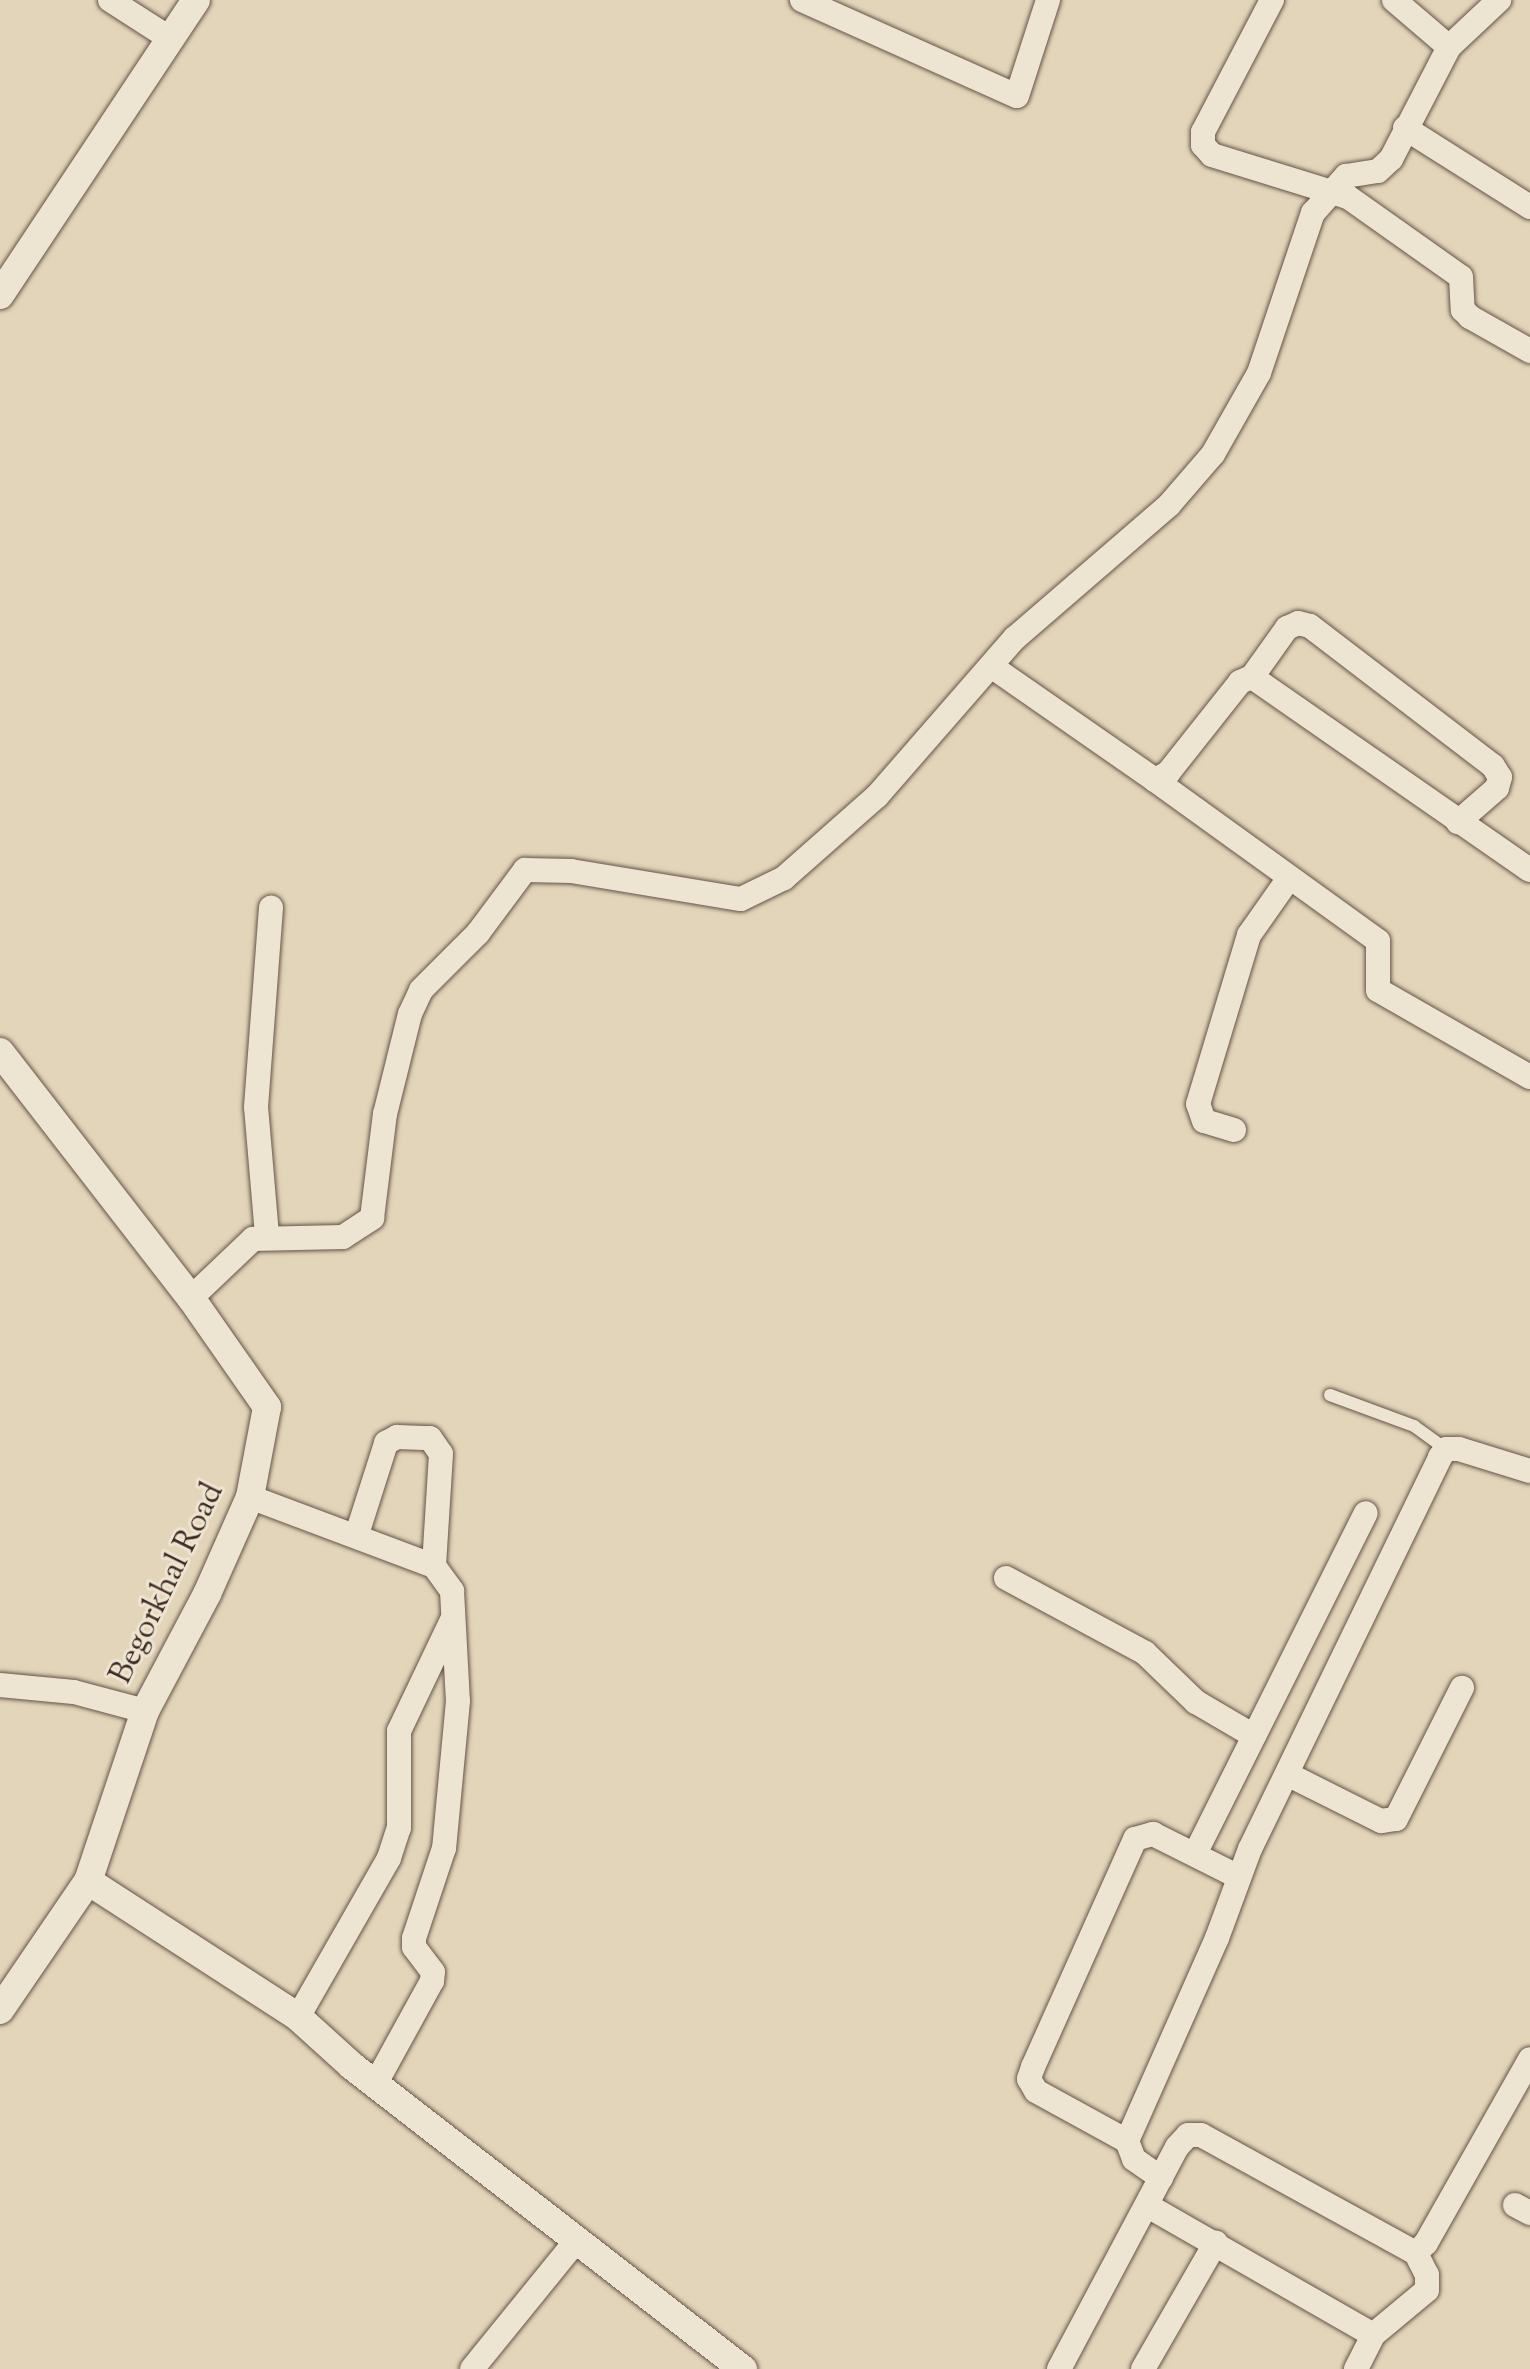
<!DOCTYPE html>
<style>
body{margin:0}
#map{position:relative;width:1530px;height:2369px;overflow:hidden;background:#e3d5ba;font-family:"Sorts Mill Goudy",serif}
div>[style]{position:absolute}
.roads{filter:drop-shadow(0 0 2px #665447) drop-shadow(0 0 2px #665447)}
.service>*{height:12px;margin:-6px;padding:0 6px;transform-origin:6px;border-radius:6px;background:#ede4d2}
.minor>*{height:24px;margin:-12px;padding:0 12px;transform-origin:12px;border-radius:12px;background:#ede4d2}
.tertiary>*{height:28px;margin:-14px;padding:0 14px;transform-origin:14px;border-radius:14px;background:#ede4d2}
span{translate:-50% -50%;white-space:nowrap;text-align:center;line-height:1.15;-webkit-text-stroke:6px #ede4d2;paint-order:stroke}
.street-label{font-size:32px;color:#3d2921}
</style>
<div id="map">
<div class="roads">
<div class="service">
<div style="left:1330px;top:1395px;width:90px;rotate:20.3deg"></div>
<div style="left:1414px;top:1426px;width:39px;rotate:36deg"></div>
</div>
<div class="minor">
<div style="left:110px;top:0;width:72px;rotate:32.6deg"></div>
<div style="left:802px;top:0;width:235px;rotate:24.1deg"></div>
<div style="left:1017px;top:96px;width:101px;rotate:-72.1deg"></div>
<div style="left:1272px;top:0;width:149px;rotate:117.6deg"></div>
<div style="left:1203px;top:132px;width:13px;rotate:90deg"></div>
<div style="left:1203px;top:145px;width:13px;rotate:48deg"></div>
<div style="left:1212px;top:155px;width:142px;rotate:17.2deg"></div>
<div style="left:1348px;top:197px;width:138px;rotate:35.3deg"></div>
<div style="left:1461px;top:277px;width:33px;rotate:87deg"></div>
<div style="left:1463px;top:310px;width:10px;rotate:45deg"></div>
<div style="left:1470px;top:317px;width:69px;rotate:29.5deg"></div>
<div style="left:1394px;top:0;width:72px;rotate:40.5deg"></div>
<div style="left:1405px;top:128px;width:148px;rotate:32.3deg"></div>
<div style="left:991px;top:666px;width:200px;rotate:34.8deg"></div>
<div style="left:1155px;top:780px;width:15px;rotate:-28deg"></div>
<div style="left:1168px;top:773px;width:116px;rotate:-51.6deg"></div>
<div style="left:1240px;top:682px;width:13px;rotate:-23deg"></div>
<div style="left:1252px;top:677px;width:338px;rotate:34.8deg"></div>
<div style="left:1252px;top:677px;width:60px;rotate:-54.5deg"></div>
<div style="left:1287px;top:628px;width:12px;rotate:-24deg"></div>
<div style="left:1298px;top:623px;width:12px;rotate:14deg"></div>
<div style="left:1310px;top:626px;width:230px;rotate:37.4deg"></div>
<div style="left:1493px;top:766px;width:13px;rotate:58deg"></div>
<div style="left:1500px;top:777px;width:11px;rotate:105deg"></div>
<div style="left:1497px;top:788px;width:52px;rotate:138.9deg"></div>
<div style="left:1155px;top:780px;width:275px;rotate:35.8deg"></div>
<div style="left:1378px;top:941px;width:49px;rotate:90deg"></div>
<div style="left:1378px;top:990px;width:175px;rotate:29.8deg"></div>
<div style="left:1234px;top:1130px;width:31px;rotate:-163deg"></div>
<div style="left:1204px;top:1121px;width:18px;rotate:-109deg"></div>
<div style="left:1198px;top:1104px;width:177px;rotate:-73.2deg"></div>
<div style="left:1249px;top:935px;width:70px;rotate:-54.9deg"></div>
<div style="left:267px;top:1235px;width:128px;rotate:-94.9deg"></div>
<div style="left:256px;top:1107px;width:200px;rotate:-85.7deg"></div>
<div style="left:191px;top:1298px;width:86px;rotate:-43.6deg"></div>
<div style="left:253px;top:1239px;width:90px;rotate:-1.3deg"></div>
<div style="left:343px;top:1237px;width:35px;rotate:-33deg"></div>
<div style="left:372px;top:1218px;width:105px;rotate:-82.9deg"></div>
<div style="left:385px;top:1114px;width:103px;rotate:-76deg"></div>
<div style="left:410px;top:1014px;width:26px;rotate:-65deg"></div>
<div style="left:421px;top:990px;width:81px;rotate:-45deg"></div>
<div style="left:478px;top:933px;width:79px;rotate:-53.3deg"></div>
<div style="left:525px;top:870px;width:46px;rotate:1.2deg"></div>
<div style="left:571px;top:871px;width:172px;rotate:9.4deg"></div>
<div style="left:741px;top:899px;width:48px;rotate:-26deg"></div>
<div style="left:784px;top:878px;width:124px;rotate:-41.4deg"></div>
<div style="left:877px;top:796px;width:210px;rotate:-48.9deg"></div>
<div style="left:1015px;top:638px;width:203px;rotate:-40.8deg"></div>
<div style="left:1169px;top:505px;width:67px;rotate:-49.2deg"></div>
<div style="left:1213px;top:454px;width:93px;rotate:-60.4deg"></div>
<div style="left:1259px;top:373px;width:169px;rotate:-71.4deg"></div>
<div style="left:1313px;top:213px;width:50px;rotate:-48.3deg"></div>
<div style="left:1346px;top:176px;width:32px;rotate:-9deg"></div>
<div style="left:1378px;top:171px;width:18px;rotate:-43deg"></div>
<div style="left:1391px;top:159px;width:126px;rotate:-62.6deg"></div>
<div style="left:1449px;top:47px;width:69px;rotate:-43.2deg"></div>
<div style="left:250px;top:1497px;width:197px;rotate:20.6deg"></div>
<div style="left:434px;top:1566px;width:31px;rotate:54deg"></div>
<div style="left:452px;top:1591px;width:110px;rotate:86.9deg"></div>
<div style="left:458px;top:1701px;width:148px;rotate:95.4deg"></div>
<div style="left:444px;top:1848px;width:95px;rotate:108.4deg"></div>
<div style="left:414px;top:1938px;width:9px;rotate:90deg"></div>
<div style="left:414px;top:1947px;width:31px;rotate:53deg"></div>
<div style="left:433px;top:1972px;width:9px;rotate:96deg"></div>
<div style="left:432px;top:1981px;width:116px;rotate:118.8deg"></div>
<div style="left:357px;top:1534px;width:96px;rotate:-72.3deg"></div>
<div style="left:386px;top:1443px;width:13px;rotate:-29deg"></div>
<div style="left:397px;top:1437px;width:33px;rotate:2deg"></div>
<div style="left:430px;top:1438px;width:19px;rotate:55deg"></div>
<div style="left:441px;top:1454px;width:112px;rotate:93.6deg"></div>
<div style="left:1006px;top:1578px;width:158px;rotate:28.3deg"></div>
<div style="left:1145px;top:1653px;width:71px;rotate:43.9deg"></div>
<div style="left:1196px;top:1702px;width:67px;rotate:30.4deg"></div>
<div style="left:0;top:1685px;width:74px;rotate:5.4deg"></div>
<div style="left:74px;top:1692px;width:73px;rotate:15deg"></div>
<div style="left:1289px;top:1775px;width:103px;rotate:26.6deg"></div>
<div style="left:1381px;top:1821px;width:15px;rotate:-8deg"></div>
<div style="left:1396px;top:1819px;width:147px;rotate:-63.3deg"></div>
<div style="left:1195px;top:1854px;width:381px;rotate:-63.4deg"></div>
<div style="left:298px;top:2017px;width:183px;rotate:-60.2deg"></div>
<div style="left:389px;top:1858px;width:32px;rotate:-72deg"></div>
<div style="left:399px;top:1828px;width:97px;rotate:-90deg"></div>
<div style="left:399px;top:1731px;width:125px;rotate:-64.5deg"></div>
<div style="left:1127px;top:2141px;width:104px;rotate:-151.2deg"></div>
<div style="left:1036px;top:2091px;width:14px;rotate:-120deg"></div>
<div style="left:1029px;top:2079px;width:13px;rotate:-72deg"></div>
<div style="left:1033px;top:2067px;width:250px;rotate:-65.9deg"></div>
<div style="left:1135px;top:1839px;width:19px;rotate:-16deg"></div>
<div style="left:1153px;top:1834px;width:96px;rotate:26.6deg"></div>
<div style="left:1161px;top:2178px;width:33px;rotate:-145deg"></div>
<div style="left:1134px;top:2159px;width:19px;rotate:-111deg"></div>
<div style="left:1127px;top:2141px;width:222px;rotate:-66.1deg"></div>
<div style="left:1217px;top:1938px;width:95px;rotate:-69.7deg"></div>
<div style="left:1250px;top:1849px;width:436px;rotate:-64.1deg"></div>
<div style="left:1440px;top:1457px;width:10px;rotate:-53deg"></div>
<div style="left:1446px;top:1449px;width:13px"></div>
<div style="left:1459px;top:1449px;width:74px;rotate:17.2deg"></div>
<div style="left:1515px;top:2205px;width:17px;rotate:28deg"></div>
<div style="left:1148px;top:2206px;width:259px;rotate:29.8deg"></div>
<div style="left:472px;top:2369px;width:165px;rotate:-50.9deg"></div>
<div style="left:1059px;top:2369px;width:251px;rotate:-62deg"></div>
<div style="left:1177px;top:2147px;width:16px;rotate:-47deg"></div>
<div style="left:1188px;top:2135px;width:13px"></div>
<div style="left:1201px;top:2135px;width:245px;rotate:28.8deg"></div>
<div style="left:1416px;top:2253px;width:14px;rotate:-45deg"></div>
<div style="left:1426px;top:2243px;width:211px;rotate:-60.5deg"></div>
<div style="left:1143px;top:2369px;width:146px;rotate:-60.1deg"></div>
<div style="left:1356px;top:2369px;width:38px;rotate:-63deg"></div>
<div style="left:1373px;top:2335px;width:70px;rotate:-39.8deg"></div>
<div style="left:1427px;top:2290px;width:15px;rotate:-90deg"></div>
<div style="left:1427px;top:2275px;width:25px;rotate:-117deg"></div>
</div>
<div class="tertiary">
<div style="left:0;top:295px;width:354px;rotate:-56.4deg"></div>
<div style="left:0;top:1052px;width:311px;rotate:52.2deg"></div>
<div style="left:191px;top:1298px;width:133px;rotate:55.1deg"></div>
<div style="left:267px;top:1407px;width:92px;rotate:100.7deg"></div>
<div style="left:250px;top:1497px;width:106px;rotate:113.9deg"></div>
<div style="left:207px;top:1594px;width:132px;rotate:117.9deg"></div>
<div style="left:145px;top:1711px;width:179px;rotate:108.5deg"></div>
<div style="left:88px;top:1881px;width:156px;rotate:124.3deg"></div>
<div style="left:88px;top:1881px;width:250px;rotate:32.9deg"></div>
<div style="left:298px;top:2017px;width:73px;rotate:42.2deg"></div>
<div style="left:352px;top:2066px;width:495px;rotate:37.8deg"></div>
</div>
</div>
<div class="street-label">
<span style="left:168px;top:1584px;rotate:-64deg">Begorkhal Road</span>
</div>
</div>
